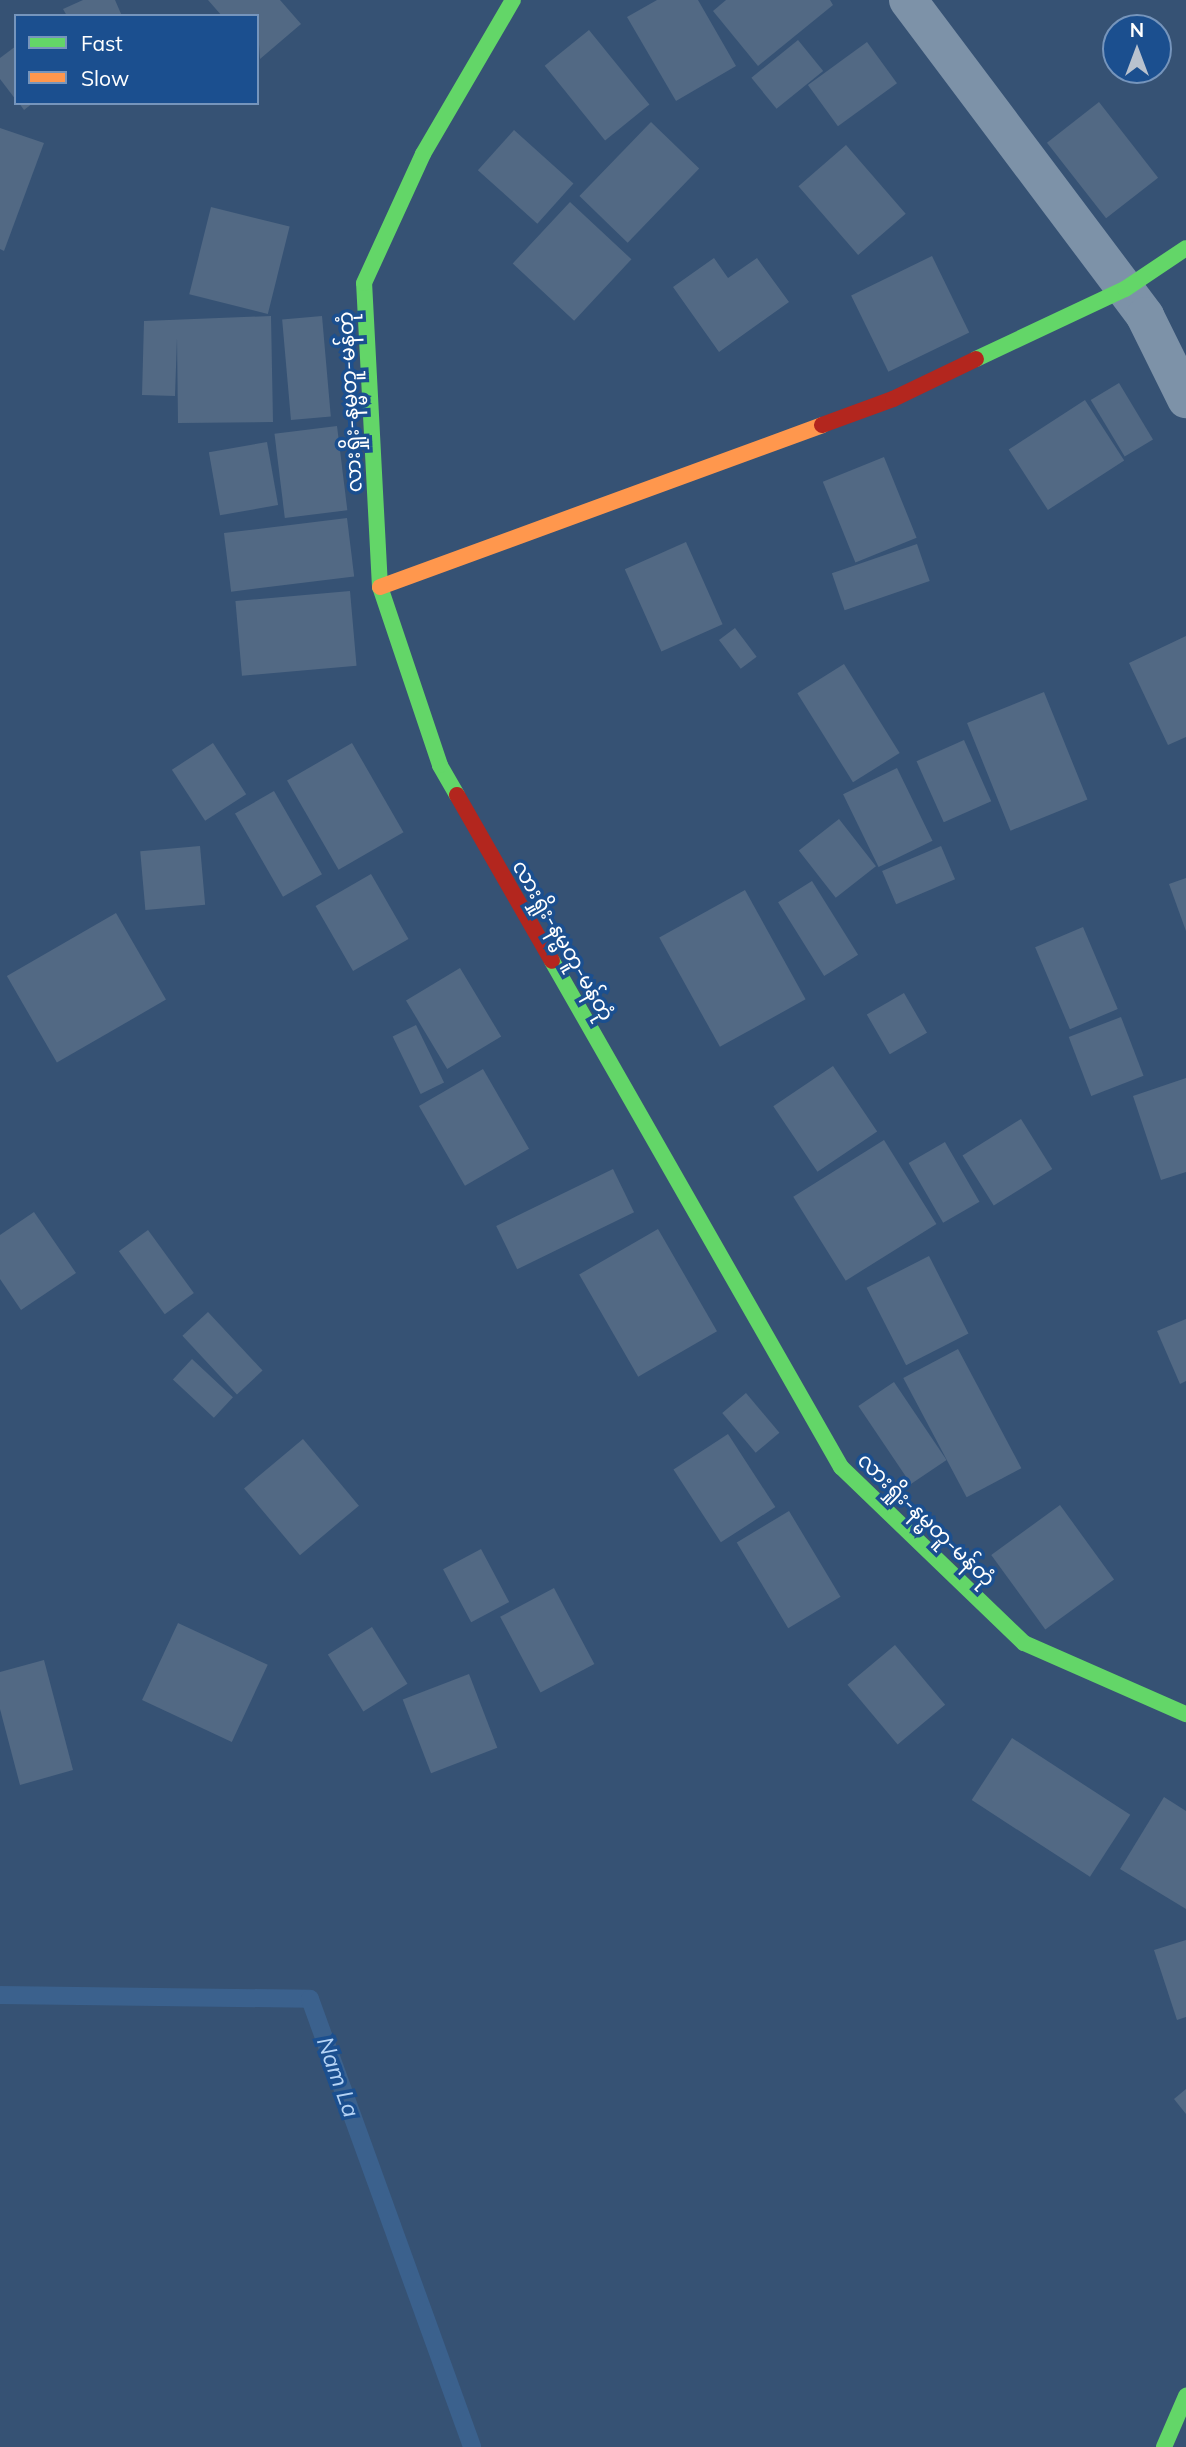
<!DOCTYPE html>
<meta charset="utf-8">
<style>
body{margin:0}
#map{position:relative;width:1186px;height:2447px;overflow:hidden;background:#365274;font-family:Mulish,"Noto Sans Myanmar",sans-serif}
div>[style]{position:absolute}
.stream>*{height:18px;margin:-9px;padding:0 9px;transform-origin:9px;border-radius:9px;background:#3b618d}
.building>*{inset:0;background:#526984;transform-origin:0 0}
.street>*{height:38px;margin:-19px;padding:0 19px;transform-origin:19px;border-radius:19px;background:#7d92a8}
.fast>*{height:16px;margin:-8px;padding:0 8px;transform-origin:8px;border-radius:8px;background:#63d668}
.slow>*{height:16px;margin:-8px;padding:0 8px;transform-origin:8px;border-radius:8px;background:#ff974d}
.jam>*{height:16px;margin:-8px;padding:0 8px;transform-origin:8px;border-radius:8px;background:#b3261e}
span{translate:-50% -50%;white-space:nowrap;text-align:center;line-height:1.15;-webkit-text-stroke:7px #1b4f8f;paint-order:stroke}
.street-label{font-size:21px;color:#fff}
.water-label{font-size:23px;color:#b5d3f5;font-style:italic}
.legend{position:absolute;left:14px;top:14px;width:245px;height:91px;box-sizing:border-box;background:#1b4f8f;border:2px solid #7695bc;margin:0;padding:9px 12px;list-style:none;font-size:21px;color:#fff}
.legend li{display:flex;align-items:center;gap:14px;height:35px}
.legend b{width:35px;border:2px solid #7695bc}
.north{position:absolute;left:1102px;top:14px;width:70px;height:70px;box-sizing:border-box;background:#1b4f8f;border:2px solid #7695bc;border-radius:50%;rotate:0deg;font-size:19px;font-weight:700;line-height:28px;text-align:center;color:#fff}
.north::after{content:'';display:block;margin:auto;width:24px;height:32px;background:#b9c2ce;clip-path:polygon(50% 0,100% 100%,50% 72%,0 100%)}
</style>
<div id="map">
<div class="stream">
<div style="left:0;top:1995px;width:310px;rotate:0.7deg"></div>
<div style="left:310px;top:1999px;width:476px;rotate:70.1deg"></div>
</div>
<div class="building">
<div style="clip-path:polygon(83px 0,115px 0,122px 16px,67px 16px,63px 9px)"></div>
<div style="clip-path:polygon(208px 0,280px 0,301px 24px,260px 59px,257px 16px,222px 16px)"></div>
<div style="clip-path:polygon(657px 0,698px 0,736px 66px,676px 101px,627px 17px)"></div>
<div style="clip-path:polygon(726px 0,830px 0,833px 5px,758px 66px,713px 11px)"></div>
<div style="left:589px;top:30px;width:96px;height:57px;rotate:51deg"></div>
<div style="left:798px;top:40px;width:40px;height:60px;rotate:51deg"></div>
<div style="left:867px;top:42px;width:51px;height:73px;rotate:54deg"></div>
<div style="clip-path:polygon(16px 46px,16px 100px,0 79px,0 58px)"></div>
<div style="left:1099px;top:102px;width:96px;height:66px;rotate:52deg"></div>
<div style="clip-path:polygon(19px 103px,33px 103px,24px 110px)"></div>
<div style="left:651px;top:122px;width:67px;height:103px;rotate:44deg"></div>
<div style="clip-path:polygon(0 128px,44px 143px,4px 251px,0 249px)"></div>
<div style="left:514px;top:130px;width:80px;height:54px;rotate:42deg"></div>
<div style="left:846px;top:145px;width:91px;height:63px;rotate:49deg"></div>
<div style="left:570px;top:202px;width:84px;height:84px;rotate:43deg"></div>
<div style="left:211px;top:207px;width:81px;height:90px;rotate:14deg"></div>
<div style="left:932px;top:256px;width:85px;height:90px;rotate:64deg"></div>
<div style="clip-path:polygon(714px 258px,728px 278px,757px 258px,789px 302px,719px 352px,673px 287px)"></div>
<div style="clip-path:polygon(271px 316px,273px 422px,178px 423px,177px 338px,175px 396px,142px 395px,144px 321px)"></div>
<div style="left:322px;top:316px;width:101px;height:40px;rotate:85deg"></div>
<div style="left:1119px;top:383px;width:66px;height:33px;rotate:59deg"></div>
<div style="left:1085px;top:400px;width:72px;height:91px;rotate:57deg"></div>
<div style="left:337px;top:426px;width:85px;height:63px;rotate:83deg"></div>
<div style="left:267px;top:442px;width:64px;height:59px;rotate:80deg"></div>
<div style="left:884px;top:457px;width:87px;height:66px;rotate:68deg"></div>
<div style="left:347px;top:518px;width:59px;height:124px;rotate:83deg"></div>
<div style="left:686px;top:542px;width:90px;height:67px;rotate:66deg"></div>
<div style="left:917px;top:544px;width:39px;height:90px;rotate:71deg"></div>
<div style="left:350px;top:591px;width:75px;height:115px;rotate:85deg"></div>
<div style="left:735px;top:628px;width:36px;height:20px;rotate:53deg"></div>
<div style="clip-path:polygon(1186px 636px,1186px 737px,1168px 745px,1129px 663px)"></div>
<div style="left:844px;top:664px;width:105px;height:55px;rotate:58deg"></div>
<div style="left:1044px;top:692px;width:116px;height:83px;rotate:68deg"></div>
<div style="left:964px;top:740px;width:67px;height:52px;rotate:66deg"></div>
<div style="left:213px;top:743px;width:61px;height:49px;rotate:57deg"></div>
<div style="left:352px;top:743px;width:103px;height:75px;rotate:60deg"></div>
<div style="left:897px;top:768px;width:81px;height:60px;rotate:64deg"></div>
<div style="left:274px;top:791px;width:96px;height:45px;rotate:60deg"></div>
<div style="left:839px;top:819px;width:60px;height:51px;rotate:52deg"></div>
<div style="left:200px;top:846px;width:59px;height:60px;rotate:85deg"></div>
<div style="left:941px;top:846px;width:36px;height:64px;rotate:67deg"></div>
<div style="left:371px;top:874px;width:75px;height:64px;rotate:60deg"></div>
<div style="clip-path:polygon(1186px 878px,1186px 931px,1169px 884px)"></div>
<div style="left:812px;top:881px;width:87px;height:40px;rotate:58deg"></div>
<div style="left:745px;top:890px;width:125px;height:98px;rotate:61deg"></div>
<div style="left:116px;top:913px;width:100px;height:126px;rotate:60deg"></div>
<div style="left:1083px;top:927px;width:89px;height:52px;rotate:67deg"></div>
<div style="left:460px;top:968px;width:80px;height:63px;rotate:59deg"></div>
<div style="left:904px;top:993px;width:46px;height:43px;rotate:60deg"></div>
<div style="left:1121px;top:1017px;width:63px;height:56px;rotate:69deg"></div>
<div style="left:416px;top:1025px;width:64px;height:26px;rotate:64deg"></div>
<div style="left:833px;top:1066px;width:79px;height:72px;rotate:56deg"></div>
<div style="left:483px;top:1069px;width:92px;height:74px;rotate:60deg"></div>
<div style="clip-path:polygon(1186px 1078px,1186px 1172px,1161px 1180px,1133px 1096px)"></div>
<div style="left:1021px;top:1119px;width:59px;height:69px;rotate:58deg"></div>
<div style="left:884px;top:1140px;width:99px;height:107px;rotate:58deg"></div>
<div style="left:945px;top:1142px;width:69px;height:42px;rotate:60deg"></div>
<div style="left:613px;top:1169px;width:48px;height:130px;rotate:64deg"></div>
<div style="clip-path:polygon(34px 1212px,76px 1273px,21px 1310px,0 1279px,0 1235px)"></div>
<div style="left:658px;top:1229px;width:118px;height:91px;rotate:60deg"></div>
<div style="left:148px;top:1230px;width:78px;height:36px;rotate:54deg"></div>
<div style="left:929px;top:1256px;width:87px;height:70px;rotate:63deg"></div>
<div style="left:208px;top:1312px;width:80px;height:35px;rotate:47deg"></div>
<div style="clip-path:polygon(1186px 1319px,1186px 1381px,1180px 1384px,1157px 1331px)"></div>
<div style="left:958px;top:1349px;width:135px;height:62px;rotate:62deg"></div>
<div style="left:192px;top:1359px;width:56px;height:28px;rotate:43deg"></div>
<div style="left:894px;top:1382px;width:94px;height:43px;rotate:56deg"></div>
<div style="left:746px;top:1393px;width:52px;height:31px;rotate:50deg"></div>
<div style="left:728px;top:1434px;width:87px;height:65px;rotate:57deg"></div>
<div style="left:303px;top:1439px;width:87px;height:77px;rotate:50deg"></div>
<div style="left:1060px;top:1505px;width:92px;height:85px;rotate:54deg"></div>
<div style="left:789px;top:1511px;width:100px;height:61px;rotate:59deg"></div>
<div style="left:481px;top:1549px;width:60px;height:43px;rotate:62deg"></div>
<div style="left:554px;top:1588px;width:86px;height:61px;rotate:62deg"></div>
<div style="left:178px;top:1623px;width:99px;height:85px;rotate:25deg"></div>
<div style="left:372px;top:1627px;width:67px;height:52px;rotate:58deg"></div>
<div style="left:895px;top:1645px;width:78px;height:62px;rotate:50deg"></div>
<div style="clip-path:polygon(44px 1660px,73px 1770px,20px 1785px,0 1709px,0 1672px)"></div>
<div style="left:469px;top:1674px;width:79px;height:71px;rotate:69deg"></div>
<div style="left:1012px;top:1738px;width:141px;height:74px;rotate:33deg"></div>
<div style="clip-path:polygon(1164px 1797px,1186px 1811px,1186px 1909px,1120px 1869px)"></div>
<div style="clip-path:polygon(1186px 1940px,1186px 2017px,1177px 2020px,1154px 1950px)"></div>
<div style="clip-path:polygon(1186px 2089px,1186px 2114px,1174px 2099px)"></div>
</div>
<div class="street">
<div style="left:908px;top:0;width:395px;rotate:53.1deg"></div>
<div style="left:1145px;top:316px;width:93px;rotate:63.7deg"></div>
</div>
<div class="fast">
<div style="left:976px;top:359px;width:165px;rotate:-25.2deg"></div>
<div style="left:1125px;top:289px;width:73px;rotate:-33.9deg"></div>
<div style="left:457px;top:795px;width:34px;rotate:-120deg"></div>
<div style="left:440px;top:765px;width:188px;rotate:-108.6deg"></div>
<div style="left:380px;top:587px;width:304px;rotate:-93deg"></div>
<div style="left:364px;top:283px;width:142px;rotate:-65.4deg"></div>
<div style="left:423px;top:154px;width:178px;rotate:-59.7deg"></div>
<div style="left:552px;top:961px;width:583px;rotate:60.27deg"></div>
<div style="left:841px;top:1467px;width:254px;rotate:43.9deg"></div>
<div style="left:1024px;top:1643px;width:177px;rotate:23.7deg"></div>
<div style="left:1164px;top:2447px;width:56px;rotate:-66.7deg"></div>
</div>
<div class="slow">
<div style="left:380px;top:587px;width:471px;rotate:-20.1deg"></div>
</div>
<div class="jam">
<div style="left:822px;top:425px;width:76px;rotate:-20.1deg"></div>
<div style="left:893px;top:399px;width:92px;rotate:-25.7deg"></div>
<div style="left:457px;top:795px;width:191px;rotate:60.2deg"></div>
</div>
<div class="street-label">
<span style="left:349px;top:402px;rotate:-93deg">လားရှိုး-နမ္မတူ-မန်တုံ</span>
<span style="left:564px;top:940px;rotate:60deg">လားရှိုး-နမ္မတူ-မန်တုံ</span>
<span style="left:927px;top:1519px;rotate:44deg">လားရှိုး-နမ္မတူ-မန်တုံ</span>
</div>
<div class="water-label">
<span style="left:338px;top:2077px;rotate:70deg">Nam La</span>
</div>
<ul class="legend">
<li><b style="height:9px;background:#63d668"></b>Fast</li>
<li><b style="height:9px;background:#ff974d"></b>Slow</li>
</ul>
<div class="north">N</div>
</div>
